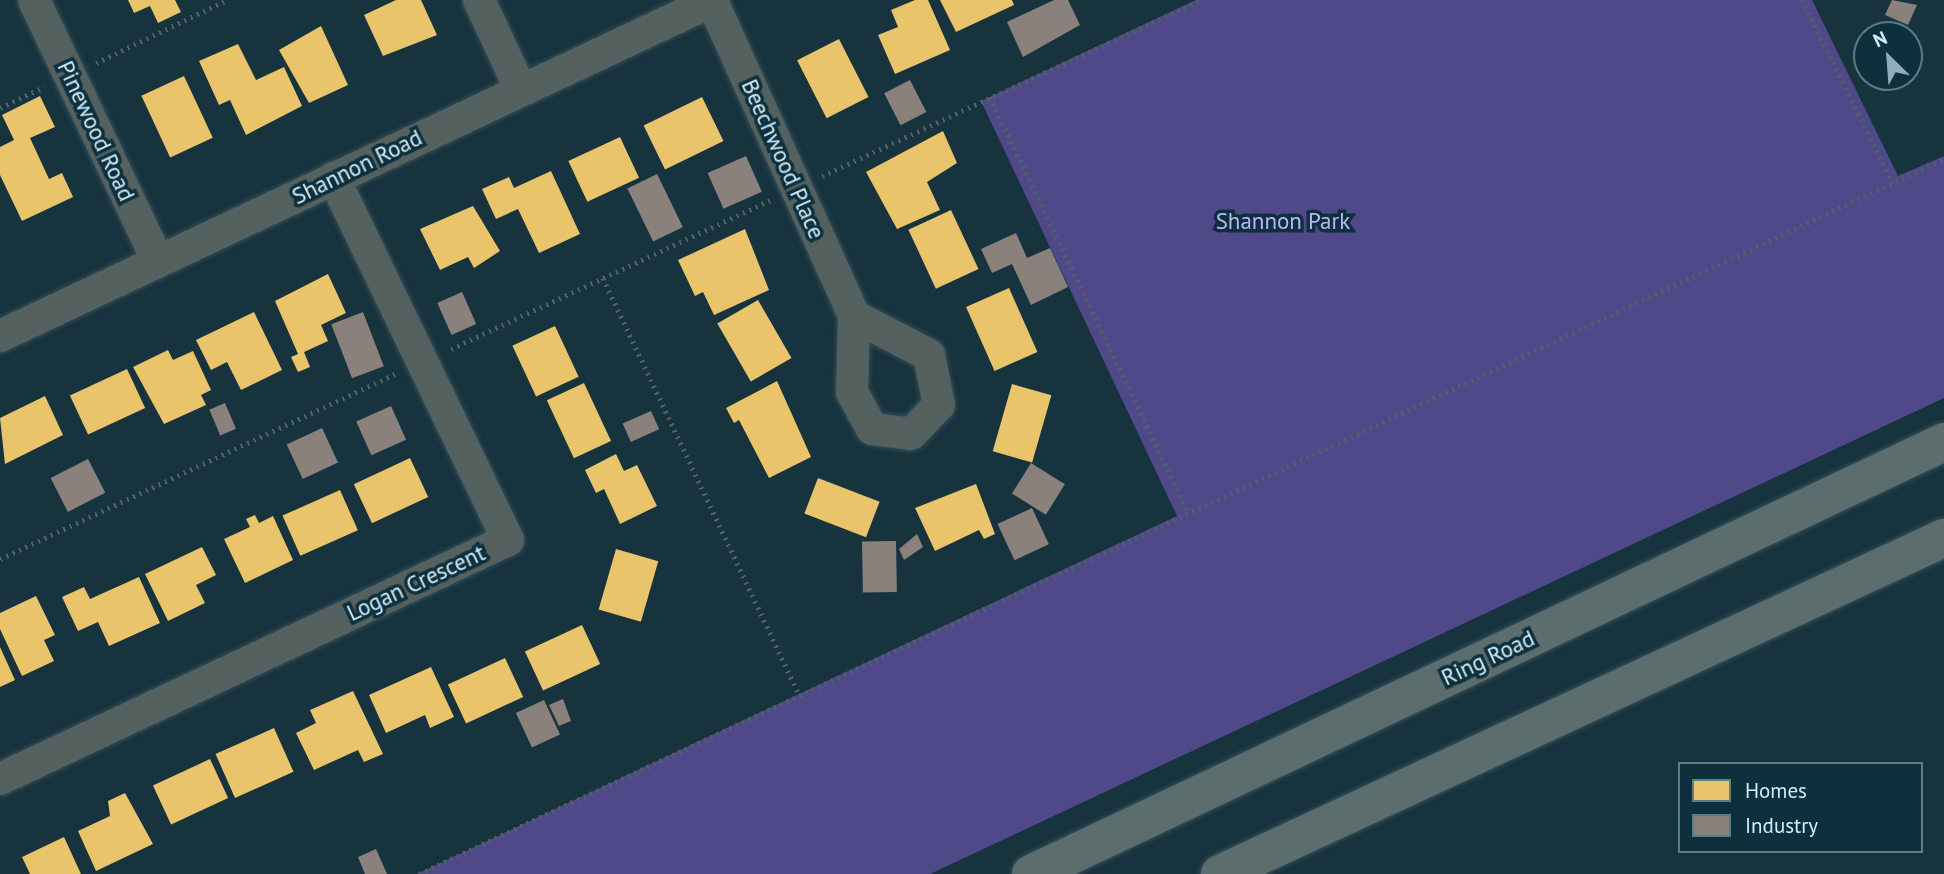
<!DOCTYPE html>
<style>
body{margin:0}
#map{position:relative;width:1944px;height:874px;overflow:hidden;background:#16333e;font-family:"PT Sans",sans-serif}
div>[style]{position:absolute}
.green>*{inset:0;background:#4f498a}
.homes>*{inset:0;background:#e9c46a;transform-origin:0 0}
.industry>*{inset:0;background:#8a817c;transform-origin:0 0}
.path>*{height:4.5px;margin-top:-2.25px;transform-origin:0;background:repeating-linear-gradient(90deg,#526163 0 2px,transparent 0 7px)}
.roads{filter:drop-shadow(0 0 2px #374f59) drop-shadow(0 0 2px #374f59)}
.minor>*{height:32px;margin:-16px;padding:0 16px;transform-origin:16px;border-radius:16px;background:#54615f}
.motorway>*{height:38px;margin:-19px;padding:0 19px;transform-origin:19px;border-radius:19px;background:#5b6d6c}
span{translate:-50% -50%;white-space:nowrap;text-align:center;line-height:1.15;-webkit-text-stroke:7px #0e303d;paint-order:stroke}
.street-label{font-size:23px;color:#cfedfc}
.park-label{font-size:23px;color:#bcb6f8}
.legend{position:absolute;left:1678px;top:762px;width:245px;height:91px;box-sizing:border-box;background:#0e303d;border:2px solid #5b7c89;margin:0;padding:9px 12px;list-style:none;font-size:21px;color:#cfedfc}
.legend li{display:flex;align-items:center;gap:14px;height:35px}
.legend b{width:35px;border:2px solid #5b7c89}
.north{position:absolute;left:1853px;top:21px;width:70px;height:70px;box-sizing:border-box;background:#0e303d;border:2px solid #5b7c89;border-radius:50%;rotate:335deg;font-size:19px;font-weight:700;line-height:28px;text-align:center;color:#cfedfc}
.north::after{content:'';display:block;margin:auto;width:24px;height:32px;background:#8eacba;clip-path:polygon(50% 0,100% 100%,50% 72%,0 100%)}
</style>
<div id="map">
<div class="green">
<div style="clip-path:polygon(1196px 0,1812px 0,1898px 176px,1944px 156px,1944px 398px,930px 874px,417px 874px,1177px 516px,981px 101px)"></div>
</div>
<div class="homes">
<div style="clip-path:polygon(128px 0,175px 0,181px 12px,158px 23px,150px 6px,134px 13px)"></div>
<div style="clip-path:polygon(396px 0,421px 0,437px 35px,383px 56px,364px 15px)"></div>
<div style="clip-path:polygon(915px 0,928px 0,950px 50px,895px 74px,878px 35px,898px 27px,891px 10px)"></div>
<div style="clip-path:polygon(940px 0,1012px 0,1014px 5px,956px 32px)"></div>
<div style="clip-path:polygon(321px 26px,348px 85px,309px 103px,279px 50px)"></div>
<div style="left:839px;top:39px;width:65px;height:47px;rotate:63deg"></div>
<div style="clip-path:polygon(238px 44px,256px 80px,284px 67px,302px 106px,246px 135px,230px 100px,219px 105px,199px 61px)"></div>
<div style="left:184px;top:76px;width:68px;height:47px;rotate:65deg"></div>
<div style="clip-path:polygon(40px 96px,55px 127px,30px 138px,49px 179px,62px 173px,73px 197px,22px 221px,0 175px,0 147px,14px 140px,2px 115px)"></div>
<div style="left:702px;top:97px;width:49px;height:65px;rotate:64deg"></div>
<div style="clip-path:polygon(943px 131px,957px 163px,927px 182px,940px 210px,897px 229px,866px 172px)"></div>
<div style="left:620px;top:137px;width:45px;height:57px;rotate:65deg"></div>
<div style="clip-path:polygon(551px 171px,580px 234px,539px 253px,518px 209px,496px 219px,482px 189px,509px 177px,514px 188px)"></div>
<div style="clip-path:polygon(473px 206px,500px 251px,474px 268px,468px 257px,440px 270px,420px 229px)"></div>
<div style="left:951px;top:210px;width:65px;height:47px;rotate:65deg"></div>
<div style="clip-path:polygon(745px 229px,769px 290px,714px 315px,703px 292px,695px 296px,678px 260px)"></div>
<div style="clip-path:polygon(328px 274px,346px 313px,321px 325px,328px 341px,304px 352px,310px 367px,298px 372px,291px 357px,298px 354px,275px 301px)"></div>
<div style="left:1009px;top:288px;width:70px;height:47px;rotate:66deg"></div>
<div style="left:758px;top:300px;width:67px;height:47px;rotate:60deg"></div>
<div style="clip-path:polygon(254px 312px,282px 370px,241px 390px,227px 362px,211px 370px,196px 340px)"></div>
<div style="left:555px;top:326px;width:56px;height:47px;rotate:65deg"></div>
<div style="clip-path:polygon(168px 350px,173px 360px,193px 351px,211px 390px,201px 395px,206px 405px,164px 424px,133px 367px)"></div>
<div style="left:127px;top:369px;width:43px;height:63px;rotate:65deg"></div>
<div style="clip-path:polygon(777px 381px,811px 457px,769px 478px,739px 420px,734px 423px,726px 408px)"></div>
<div style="left:584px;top:383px;width:64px;height:41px;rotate:65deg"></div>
<div style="left:1012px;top:384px;width:41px;height:70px;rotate:16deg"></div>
<div style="clip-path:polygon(45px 396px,63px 435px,5px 464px,0 418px)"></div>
<div style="clip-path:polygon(616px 454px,624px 471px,637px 465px,657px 506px,620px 524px,604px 489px,596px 493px,585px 470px)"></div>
<div style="left:410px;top:458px;width:43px;height:62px;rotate:65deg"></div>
<div style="left:818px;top:478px;width:66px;height:38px;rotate:21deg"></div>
<div style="clip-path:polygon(976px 484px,995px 534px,984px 539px,979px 530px,935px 551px,915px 508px)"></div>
<div style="left:340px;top:490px;width:44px;height:63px;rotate:66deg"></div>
<div style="clip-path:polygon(255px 515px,259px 523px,273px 516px,293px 560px,245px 583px,224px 539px,250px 527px,246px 519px)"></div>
<div style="clip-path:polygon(202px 547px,216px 575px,196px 585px,205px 603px,168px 621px,145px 574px)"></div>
<div style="left:616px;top:549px;width:44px;height:63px;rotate:16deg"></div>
<div style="clip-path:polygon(139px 577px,160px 623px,109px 646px,98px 622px,78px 631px,62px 597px,84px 587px,90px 599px)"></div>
<div style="clip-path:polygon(36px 596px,55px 635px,44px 640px,54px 661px,22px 676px,0 629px,0 613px)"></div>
<div style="left:582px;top:625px;width:43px;height:63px;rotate:65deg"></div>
<div style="clip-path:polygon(0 647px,15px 680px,0 687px)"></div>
<div style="left:505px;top:658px;width:43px;height:63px;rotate:65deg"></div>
<div style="clip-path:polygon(431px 667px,454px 717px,430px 728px,425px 715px,386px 733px,369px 695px)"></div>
<div style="clip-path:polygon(353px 691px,383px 754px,364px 762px,358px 750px,314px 770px,296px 733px,316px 723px,310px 710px)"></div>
<div style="left:274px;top:728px;width:48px;height:64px;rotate:66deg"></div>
<div style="left:210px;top:759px;width:43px;height:63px;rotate:65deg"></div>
<div style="clip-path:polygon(125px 793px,153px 844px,96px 871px,78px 831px,110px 816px,108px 801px)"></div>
<div style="clip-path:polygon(64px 837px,81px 874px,30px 874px,22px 857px)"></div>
</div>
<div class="industry">
<div style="clip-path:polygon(1054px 0,1068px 0,1080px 25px,1023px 57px,1007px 22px)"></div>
<div style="clip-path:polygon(1892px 0,1917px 5px,1908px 25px,1885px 15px)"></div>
<div style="left:910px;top:80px;width:36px;height:29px;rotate:63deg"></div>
<div style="left:746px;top:156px;width:39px;height:42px;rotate:66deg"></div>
<div style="left:657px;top:174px;width:59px;height:33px;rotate:64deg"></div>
<div style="clip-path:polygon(1016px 233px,1027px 258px,1050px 248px,1068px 287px,1031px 305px,1012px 264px,992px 273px,981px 249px)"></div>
<div style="left:462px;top:292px;width:35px;height:27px;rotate:66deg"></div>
<div style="left:363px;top:312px;width:58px;height:34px;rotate:69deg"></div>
<div style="left:225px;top:403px;width:28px;height:17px;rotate:67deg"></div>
<div style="left:391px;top:406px;width:37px;height:38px;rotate:66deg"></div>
<div style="left:651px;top:411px;width:20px;height:31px;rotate:66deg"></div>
<div style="left:322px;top:428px;width:38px;height:39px;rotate:65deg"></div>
<div style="left:88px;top:459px;width:38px;height:42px;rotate:63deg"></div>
<div style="left:1031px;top:463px;width:40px;height:36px;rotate:32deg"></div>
<div style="left:1032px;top:508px;width:40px;height:38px;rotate:65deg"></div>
<div style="clip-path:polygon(917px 534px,923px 547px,904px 560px,899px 549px)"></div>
<div style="left:896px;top:541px;width:51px;height:34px;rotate:89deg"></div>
<div style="clip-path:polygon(563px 699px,571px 721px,559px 726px,549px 705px)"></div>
<div style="left:544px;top:700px;width:38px;height:31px;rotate:65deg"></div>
<div style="clip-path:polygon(376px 849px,387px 874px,365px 874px,358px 857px)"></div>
</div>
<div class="path">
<div style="left:1802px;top:0;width:204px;rotate:63.6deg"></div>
<div style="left:96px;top:63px;width:145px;rotate:-25.7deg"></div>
<div style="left:990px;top:97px;width:461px;rotate:64.5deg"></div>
<div style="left:0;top:108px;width:49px;rotate:-25.5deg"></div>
<div style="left:822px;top:176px;width:419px;rotate:-24.9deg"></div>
<div style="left:603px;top:278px;width:460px;rotate:64.8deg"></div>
<div style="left:451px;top:349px;width:352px;rotate:-25deg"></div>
<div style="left:0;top:559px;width:436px;rotate:-25.1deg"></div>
<div style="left:419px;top:874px;width:1684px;rotate:-25.12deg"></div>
</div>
<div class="roads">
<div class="minor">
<div style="left:34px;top:0;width:289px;rotate:64.6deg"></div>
<div style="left:479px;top:0;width:97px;rotate:65deg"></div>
<div style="left:712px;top:1px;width:346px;rotate:65.7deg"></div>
<div style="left:854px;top:316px;width:76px;rotate:91.5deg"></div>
<div style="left:852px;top:392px;width:42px;rotate:61.6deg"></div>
<div style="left:872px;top:429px;width:39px;rotate:7deg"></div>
<div style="left:911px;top:434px;width:40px;rotate:-46deg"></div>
<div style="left:939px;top:405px;width:51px;rotate:-101.3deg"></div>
<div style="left:929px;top:355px;width:85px;rotate:-152.5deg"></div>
<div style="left:0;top:336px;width:789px;rotate:-25.2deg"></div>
<div style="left:0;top:779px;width:561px;rotate:-25.2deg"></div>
<div style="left:508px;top:540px;width:402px;rotate:-115.7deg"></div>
</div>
<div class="motorway">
<div style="left:1031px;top:874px;width:1010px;rotate:-25.32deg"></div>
<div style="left:1220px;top:874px;width:798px;rotate:-24.9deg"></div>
</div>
</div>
<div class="street-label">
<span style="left:96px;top:131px;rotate:65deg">Pinewood Road</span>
<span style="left:783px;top:159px;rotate:66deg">Beechwood Place</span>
<span style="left:357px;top:167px;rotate:-26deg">Shannon Road</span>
<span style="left:416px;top:583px;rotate:-25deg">Logan Crescent</span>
<span style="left:1488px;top:658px;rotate:-25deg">Ring Road</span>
</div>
<div class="park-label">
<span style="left:1283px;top:221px">Shannon Park</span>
</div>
<ul class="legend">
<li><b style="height:19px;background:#e9c46a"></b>Homes</li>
<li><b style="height:19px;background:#8a817c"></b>Industry</li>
</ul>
<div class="north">N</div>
</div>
